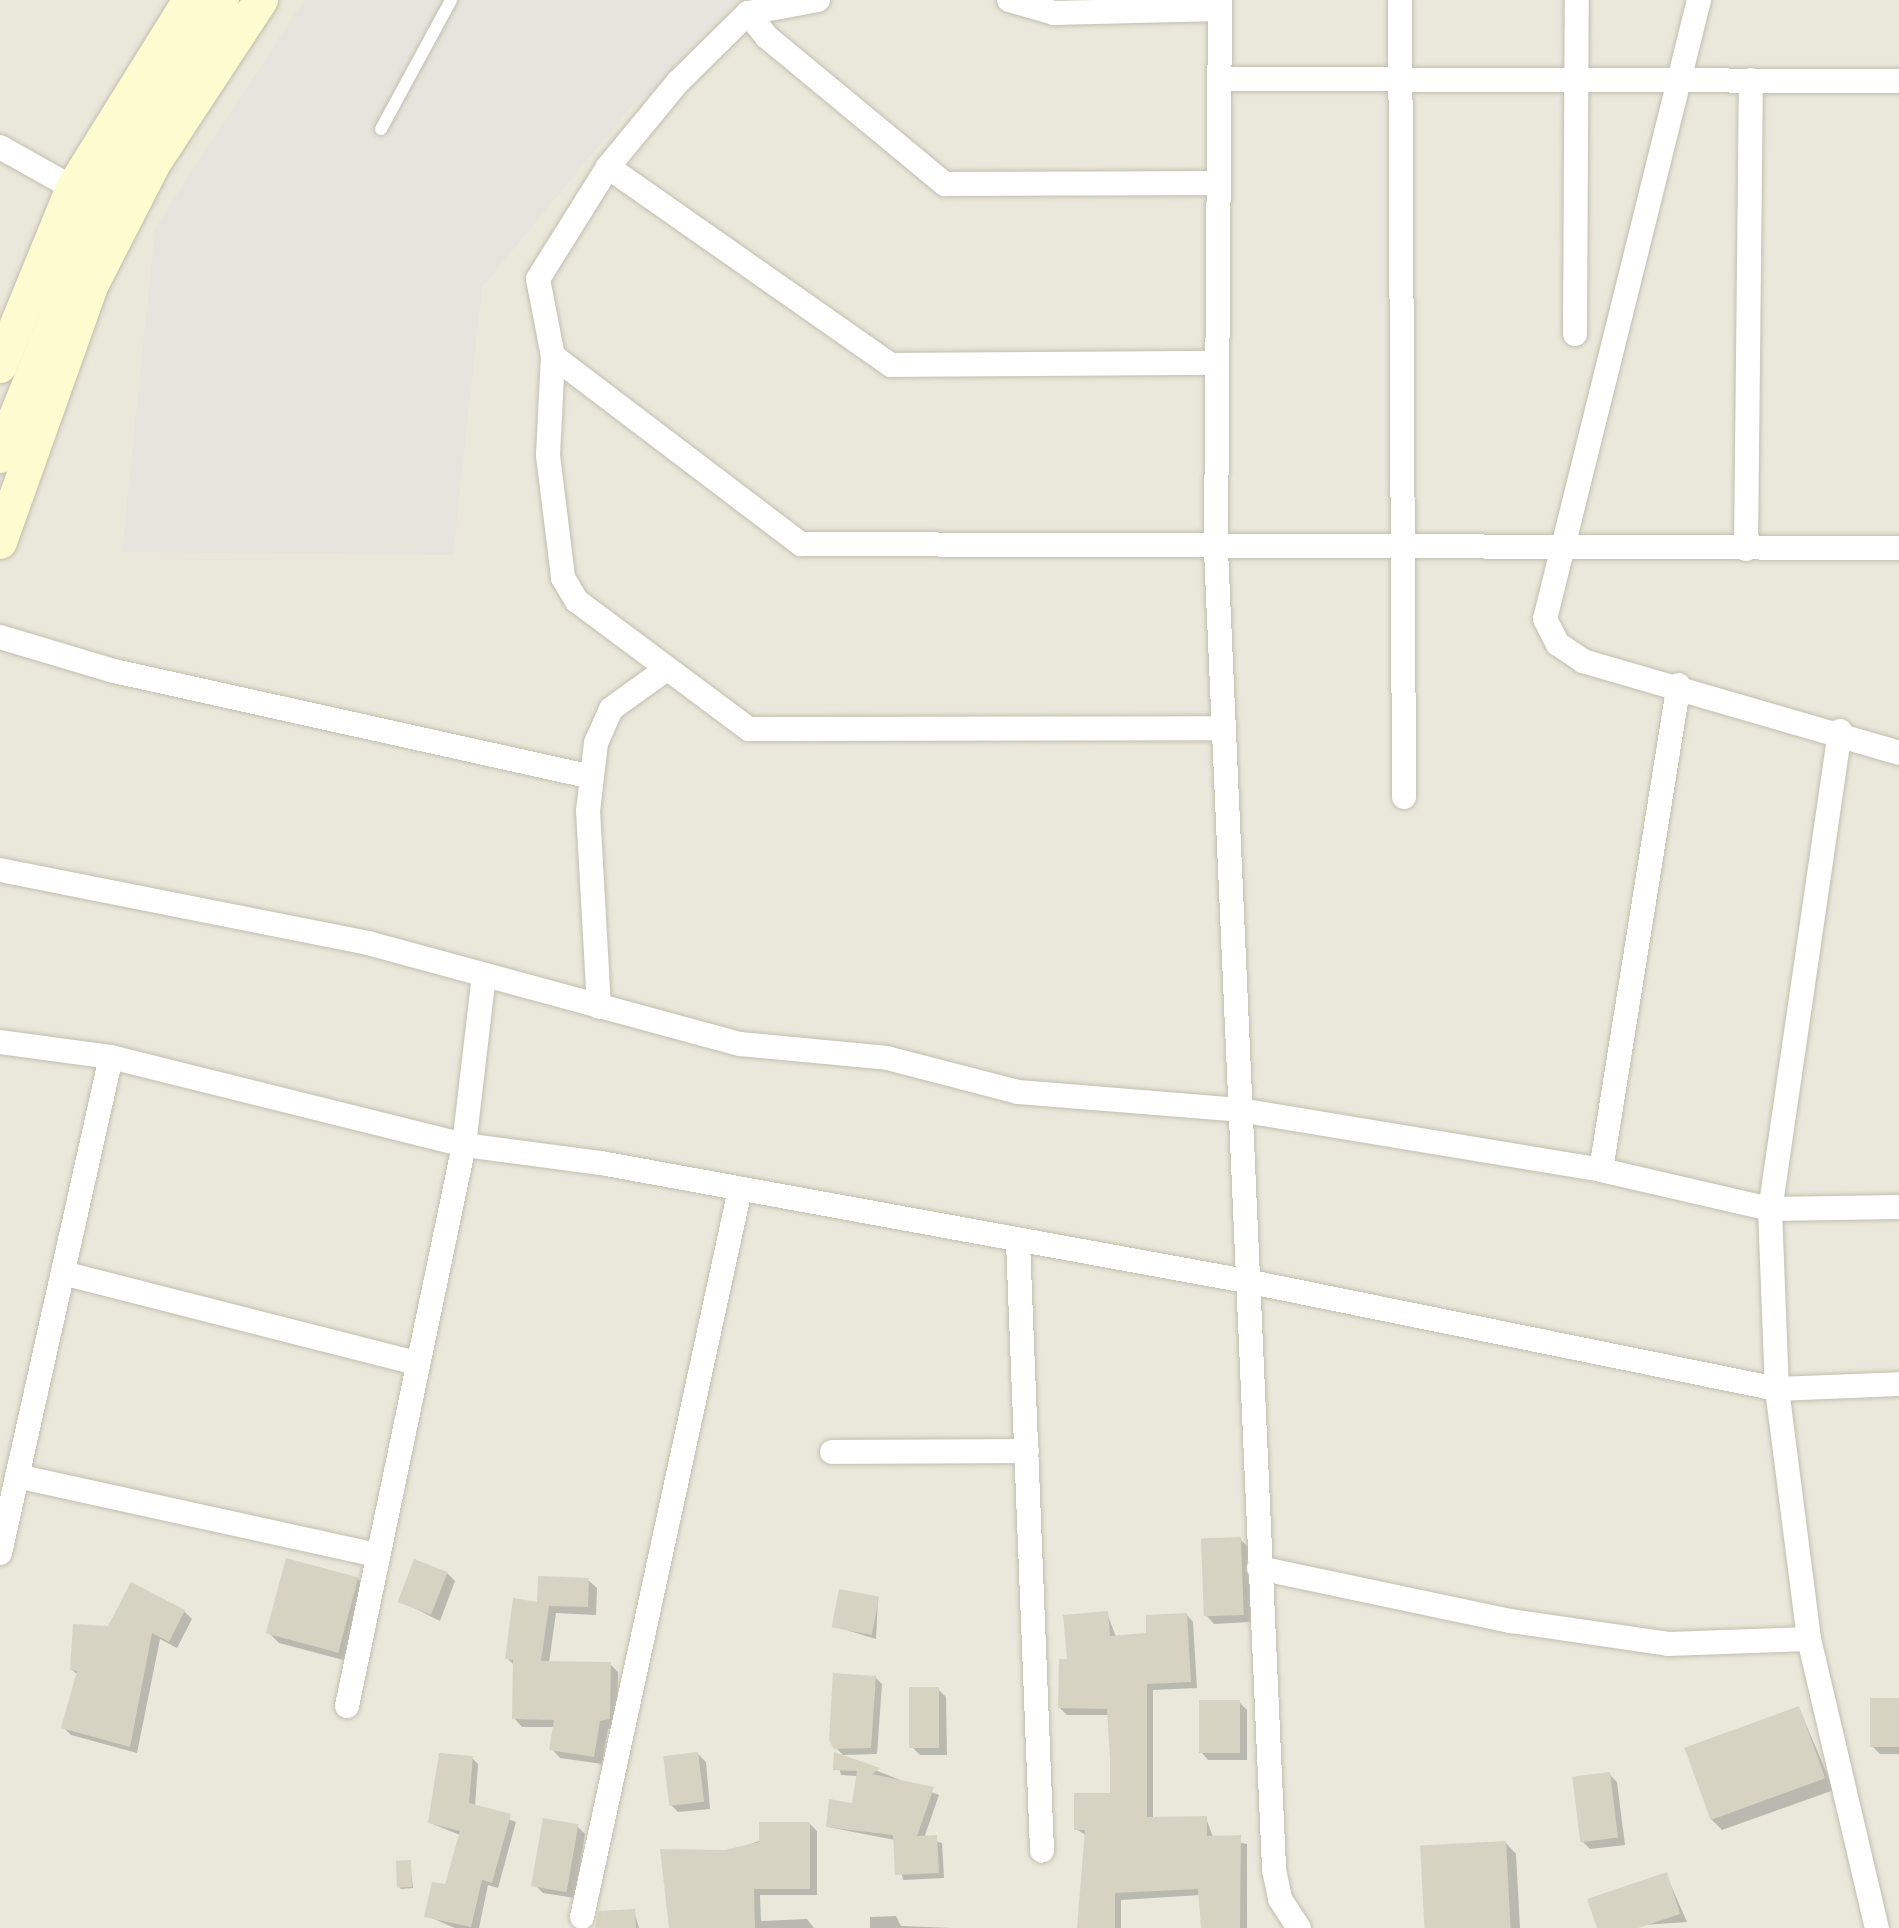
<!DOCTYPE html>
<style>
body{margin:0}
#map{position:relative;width:1899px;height:1928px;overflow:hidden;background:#f5f5ec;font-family:Poppins,sans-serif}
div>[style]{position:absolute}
.residential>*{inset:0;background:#e9e8db;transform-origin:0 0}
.industrial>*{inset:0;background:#e5e4dd}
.shadow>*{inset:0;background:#0003}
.building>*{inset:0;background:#d6d3c2;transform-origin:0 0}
.roads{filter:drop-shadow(0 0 2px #c1bfaf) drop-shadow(0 0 2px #c1bfaf)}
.service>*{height:12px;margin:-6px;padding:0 6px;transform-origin:6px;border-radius:6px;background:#fff}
.minor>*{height:24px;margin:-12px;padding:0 12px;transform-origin:12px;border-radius:12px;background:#fff}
.secondary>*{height:34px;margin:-17px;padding:0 17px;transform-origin:17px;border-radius:17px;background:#fcfcd0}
span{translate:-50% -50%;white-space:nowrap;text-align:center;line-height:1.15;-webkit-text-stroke:8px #fff;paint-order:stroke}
</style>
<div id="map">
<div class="residential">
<div style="left:0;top:0;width:1899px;height:1928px"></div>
</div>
<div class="industrial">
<div style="clip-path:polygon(304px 0,764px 0,630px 108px,482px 287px,453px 555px,122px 552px,155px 228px)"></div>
</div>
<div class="shadow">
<div style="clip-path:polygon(1240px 1539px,1248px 1547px,1251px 1622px,1214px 1624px,1207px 1616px)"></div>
<div style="clip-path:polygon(447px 1573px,455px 1581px,440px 1621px,400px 1601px)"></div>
<div style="clip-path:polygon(358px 1579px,368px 1590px,351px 1662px,279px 1643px,269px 1633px)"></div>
<div style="clip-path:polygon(588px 1580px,597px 1588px,596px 1615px,556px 1613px,549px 1663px,610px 1664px,618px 1672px,617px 1727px,608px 1729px,602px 1764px,560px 1758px,552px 1749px,555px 1727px,522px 1727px,514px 1718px,515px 1666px,507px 1658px,539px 1604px)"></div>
<div style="clip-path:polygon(878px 1599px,876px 1639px,833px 1626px)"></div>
<div style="clip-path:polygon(184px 1611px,192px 1619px,177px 1648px,160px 1639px,137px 1753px,71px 1735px,63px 1727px,78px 1675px,72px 1670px,110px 1628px)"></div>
<div style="clip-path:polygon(1107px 1613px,1116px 1637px,1148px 1635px,1187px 1615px,1193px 1622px,1197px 1688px,1153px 1690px,1153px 1819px,1206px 1818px,1213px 1837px,1247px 1844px,1247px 1928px,1203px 1928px,1200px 1895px,1121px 1900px,1121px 1928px,1079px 1928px,1087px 1836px,1076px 1829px,1112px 1795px,1109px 1715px,1067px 1715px,1060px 1708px,1069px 1661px)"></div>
<div style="clip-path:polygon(875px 1677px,882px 1684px,877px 1754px,843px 1755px,836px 1748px)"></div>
<div style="clip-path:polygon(938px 1689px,946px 1697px,947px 1755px,920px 1755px,912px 1747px)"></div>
<div style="clip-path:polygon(1899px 1700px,1899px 1754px,1880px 1754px,1872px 1746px)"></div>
<div style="clip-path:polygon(1239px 1702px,1247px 1710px,1247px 1760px,1208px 1760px,1201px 1752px)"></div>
<div style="clip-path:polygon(1799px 1708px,1834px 1790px,1722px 1830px,1711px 1819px)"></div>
<div style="clip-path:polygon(698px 1754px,706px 1762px,710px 1809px,678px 1812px,670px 1804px)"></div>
<div style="clip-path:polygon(836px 1755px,939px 1795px,924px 1838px,942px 1843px,944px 1878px,903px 1880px,895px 1840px,828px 1827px,853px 1806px,858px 1776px,841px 1775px)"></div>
<div style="clip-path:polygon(472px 1758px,478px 1764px,475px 1806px,516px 1822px,498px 1888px,488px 1885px,479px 1928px,455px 1928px,427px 1916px,446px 1887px,460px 1835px,430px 1823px)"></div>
<div style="clip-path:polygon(1609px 1774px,1617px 1782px,1625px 1845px,1590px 1849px,1583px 1842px)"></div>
<div style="clip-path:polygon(810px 1824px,817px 1831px,817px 1895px,760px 1895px,761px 1921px,807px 1919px,814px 1928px,669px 1928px,726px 1852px)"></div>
<div style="clip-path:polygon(577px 1826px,585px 1834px,575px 1898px,543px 1893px,535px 1885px)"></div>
<div style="clip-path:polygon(1506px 1843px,1516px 1854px,1520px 1928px,1426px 1928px)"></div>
<div style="clip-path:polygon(410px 1862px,413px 1888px,401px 1889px,399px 1887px)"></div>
<div style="clip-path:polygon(1666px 1874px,1687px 1922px,1599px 1928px)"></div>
<div style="clip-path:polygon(634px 1911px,639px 1928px,599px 1928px)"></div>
<div style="clip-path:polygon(896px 1916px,901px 1926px,953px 1928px,870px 1928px,870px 1917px)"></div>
</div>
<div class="building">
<div style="left:1241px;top:1537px;width:78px;height:40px;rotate:88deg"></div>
<div style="left:286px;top:1558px;width:75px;height:78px;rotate:15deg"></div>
<div style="left:414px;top:1559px;width:36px;height:46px;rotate:21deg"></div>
<div style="clip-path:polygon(538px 1576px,589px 1578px,588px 1607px,549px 1606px,541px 1661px,611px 1662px,610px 1719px,600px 1721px,594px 1757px,549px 1750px,554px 1720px,512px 1719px,513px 1660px,505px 1659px,513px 1598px,537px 1602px)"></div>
<div style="clip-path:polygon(131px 1582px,185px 1610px,169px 1642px,152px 1633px,130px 1747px,61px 1728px,77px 1671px,70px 1670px,73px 1624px,108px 1626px)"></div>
<div style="left:839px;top:1589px;width:41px;height:39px;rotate:11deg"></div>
<div style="clip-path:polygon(1108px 1611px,1110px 1636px,1146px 1633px,1146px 1615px,1187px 1613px,1191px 1682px,1147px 1684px,1147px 1817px,1207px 1816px,1207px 1836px,1241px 1835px,1240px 1928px,1201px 1928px,1198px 1889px,1115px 1893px,1115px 1928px,1077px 1928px,1085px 1830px,1074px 1830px,1074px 1793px,1110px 1793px,1110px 1759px,1107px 1709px,1058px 1708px,1059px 1659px,1067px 1659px,1063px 1615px)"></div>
<div style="clip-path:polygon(833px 1673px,876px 1676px,871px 1748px,834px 1749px,829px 1740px)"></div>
<div style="left:909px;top:1687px;width:30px;height:61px"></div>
<div style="left:1870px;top:1698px;width:29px;height:49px"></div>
<div style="left:1199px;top:1700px;width:41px;height:53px"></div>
<div style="left:1799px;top:1706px;width:77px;height:122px;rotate:70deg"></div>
<div style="left:698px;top:1752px;width:50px;height:35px;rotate:83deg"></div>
<div style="clip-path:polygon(834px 1752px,880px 1768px,872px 1774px,934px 1787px,917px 1836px,937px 1835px,939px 1873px,895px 1875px,893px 1835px,826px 1827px,829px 1799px,852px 1803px,857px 1771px,833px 1770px)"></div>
<div style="clip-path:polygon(439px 1753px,473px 1756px,469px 1803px,511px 1814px,492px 1883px,482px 1880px,471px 1927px,424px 1917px,432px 1882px,445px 1884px,460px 1831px,428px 1823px)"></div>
<div style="left:1610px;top:1772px;width:66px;height:38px;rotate:83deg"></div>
<div style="left:543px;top:1818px;width:36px;height:69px;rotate:10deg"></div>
<div style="clip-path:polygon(759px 1822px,810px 1822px,810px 1889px,754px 1889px,755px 1928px,669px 1928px,660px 1849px,725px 1850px,759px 1842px)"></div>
<div style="left:1506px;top:1841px;width:87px;height:86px;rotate:87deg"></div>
<div style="left:411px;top:1860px;width:27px;height:15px;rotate:88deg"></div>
<div style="clip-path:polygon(1667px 1872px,1680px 1914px,1638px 1928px,1597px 1928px,1587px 1899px)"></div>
<div style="clip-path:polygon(635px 1909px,636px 1928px,595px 1928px,599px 1911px)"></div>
</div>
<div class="roads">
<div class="service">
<div style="left:381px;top:129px;width:147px;rotate:-61.5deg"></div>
</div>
<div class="minor">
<div style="left:818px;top:0;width:71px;rotate:169.5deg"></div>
<div style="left:748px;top:13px;width:98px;rotate:135.4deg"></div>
<div style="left:678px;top:82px;width:110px;rotate:129.5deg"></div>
<div style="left:608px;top:167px;width:132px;rotate:122deg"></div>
<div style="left:538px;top:279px;width:78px;rotate:79deg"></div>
<div style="left:553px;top:356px;width:99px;rotate:92.9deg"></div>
<div style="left:548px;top:455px;width:124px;rotate:83deg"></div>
<div style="left:563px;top:578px;width:27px;rotate:59deg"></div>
<div style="left:577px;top:601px;width:214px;rotate:36.7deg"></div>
<div style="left:749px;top:729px;width:475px;rotate:-0.1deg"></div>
<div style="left:1009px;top:0;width:47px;rotate:16.1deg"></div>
<div style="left:1054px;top:13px;width:166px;rotate:-1.4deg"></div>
<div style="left:1220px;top:0;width:550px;rotate:90.42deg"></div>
<div style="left:1216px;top:550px;width:1321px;rotate:87.48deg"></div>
<div style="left:1274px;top:1870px;width:30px;rotate:78deg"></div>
<div style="left:1280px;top:1899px;width:35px;rotate:57deg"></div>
<div style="left:1400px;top:0;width:797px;rotate:89.71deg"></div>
<div style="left:1699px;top:0;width:638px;rotate:103.97deg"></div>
<div style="left:1545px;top:619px;width:28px;rotate:63deg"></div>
<div style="left:1558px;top:644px;width:30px;rotate:34deg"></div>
<div style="left:1583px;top:661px;width:329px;rotate:16.2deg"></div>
<div style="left:748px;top:13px;width:31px;rotate:52deg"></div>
<div style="left:767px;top:37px;width:231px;rotate:39.6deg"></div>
<div style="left:945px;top:184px;width:274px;rotate:-0.2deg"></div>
<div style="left:1220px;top:79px;width:679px;rotate:0.17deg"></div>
<div style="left:0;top:147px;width:84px;rotate:29.3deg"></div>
<div style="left:608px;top:167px;width:345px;rotate:35deg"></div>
<div style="left:891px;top:365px;width:326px;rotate:-0.4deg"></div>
<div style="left:1575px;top:334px;width:334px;rotate:-89.7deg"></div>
<div style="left:553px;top:356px;width:311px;rotate:37.2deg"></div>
<div style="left:801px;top:544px;width:1098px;rotate:0.21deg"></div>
<div style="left:1746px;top:549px;width:469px;rotate:-89.4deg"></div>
<div style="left:0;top:637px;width:119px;rotate:16.6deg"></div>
<div style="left:114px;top:671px;width:489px;rotate:12.5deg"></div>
<div style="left:1840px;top:731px;width:483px;rotate:98.3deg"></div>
<div style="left:1770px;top:1209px;width:180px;rotate:87.8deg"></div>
<div style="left:1777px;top:1389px;width:252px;rotate:82.7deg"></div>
<div style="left:1809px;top:1639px;width:297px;rotate:76.8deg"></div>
<div style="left:0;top:870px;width:375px;rotate:11.2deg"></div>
<div style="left:368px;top:943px;width:385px;rotate:15.2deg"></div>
<div style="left:740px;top:1044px;width:148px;rotate:5.4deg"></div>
<div style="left:887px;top:1058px;width:135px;rotate:14.5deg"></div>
<div style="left:1018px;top:1092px;width:223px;rotate:4.6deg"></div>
<div style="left:1240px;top:1110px;width:366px;rotate:9.4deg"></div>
<div style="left:1601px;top:1170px;width:173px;rotate:13deg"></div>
<div style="left:1770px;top:1209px;width:129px;rotate:-0.9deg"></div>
<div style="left:599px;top:1007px;width:196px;rotate:-93.2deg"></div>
<div style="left:588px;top:811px;width:68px;rotate:-83.3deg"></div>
<div style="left:596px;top:743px;width:37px;rotate:-66deg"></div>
<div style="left:611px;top:709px;width:67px;rotate:-35.8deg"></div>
<div style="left:0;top:1042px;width:112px;rotate:7.7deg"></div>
<div style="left:111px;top:1057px;width:364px;rotate:14deg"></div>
<div style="left:464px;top:1145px;width:138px;rotate:7.5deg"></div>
<div style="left:601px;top:1163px;width:661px;rotate:10.37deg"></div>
<div style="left:1251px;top:1282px;width:537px;rotate:11.5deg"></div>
<div style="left:1777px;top:1389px;width:122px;rotate:-2.3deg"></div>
<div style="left:1601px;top:1170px;width:491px;rotate:-80.9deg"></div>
<div style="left:1018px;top:1242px;width:609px;rotate:87.74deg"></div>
<div style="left:63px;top:1273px;width:363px;rotate:14.3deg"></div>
<div style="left:832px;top:1452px;width:195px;rotate:-0.3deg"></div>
<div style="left:17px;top:1476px;width:369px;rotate:12.4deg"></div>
<div style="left:0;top:1553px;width:508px;rotate:-77.39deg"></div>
<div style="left:1259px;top:1568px;width:258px;rotate:11.9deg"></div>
<div style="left:1511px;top:1621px;width:159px;rotate:8.3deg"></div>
<div style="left:1668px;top:1644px;width:141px;rotate:-2deg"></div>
<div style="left:347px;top:1706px;width:573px;rotate:-78.22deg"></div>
<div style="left:464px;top:1145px;width:171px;rotate:-83.3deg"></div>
<div style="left:582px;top:1917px;width:745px;rotate:-77.75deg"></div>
</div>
<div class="secondary">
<div style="left:0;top:366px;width:192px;rotate:-67.7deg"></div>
<div style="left:73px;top:188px;width:221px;rotate:-58.1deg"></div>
<div style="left:0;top:456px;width:282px;rotate:-67.9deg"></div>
<div style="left:106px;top:195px;width:227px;rotate:-59.3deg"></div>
<div style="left:0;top:542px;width:274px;rotate:-70.4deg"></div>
<div style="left:92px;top:284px;width:136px;rotate:-62.9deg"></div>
<div style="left:154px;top:163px;width:195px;rotate:-56.7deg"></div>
</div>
</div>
</div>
